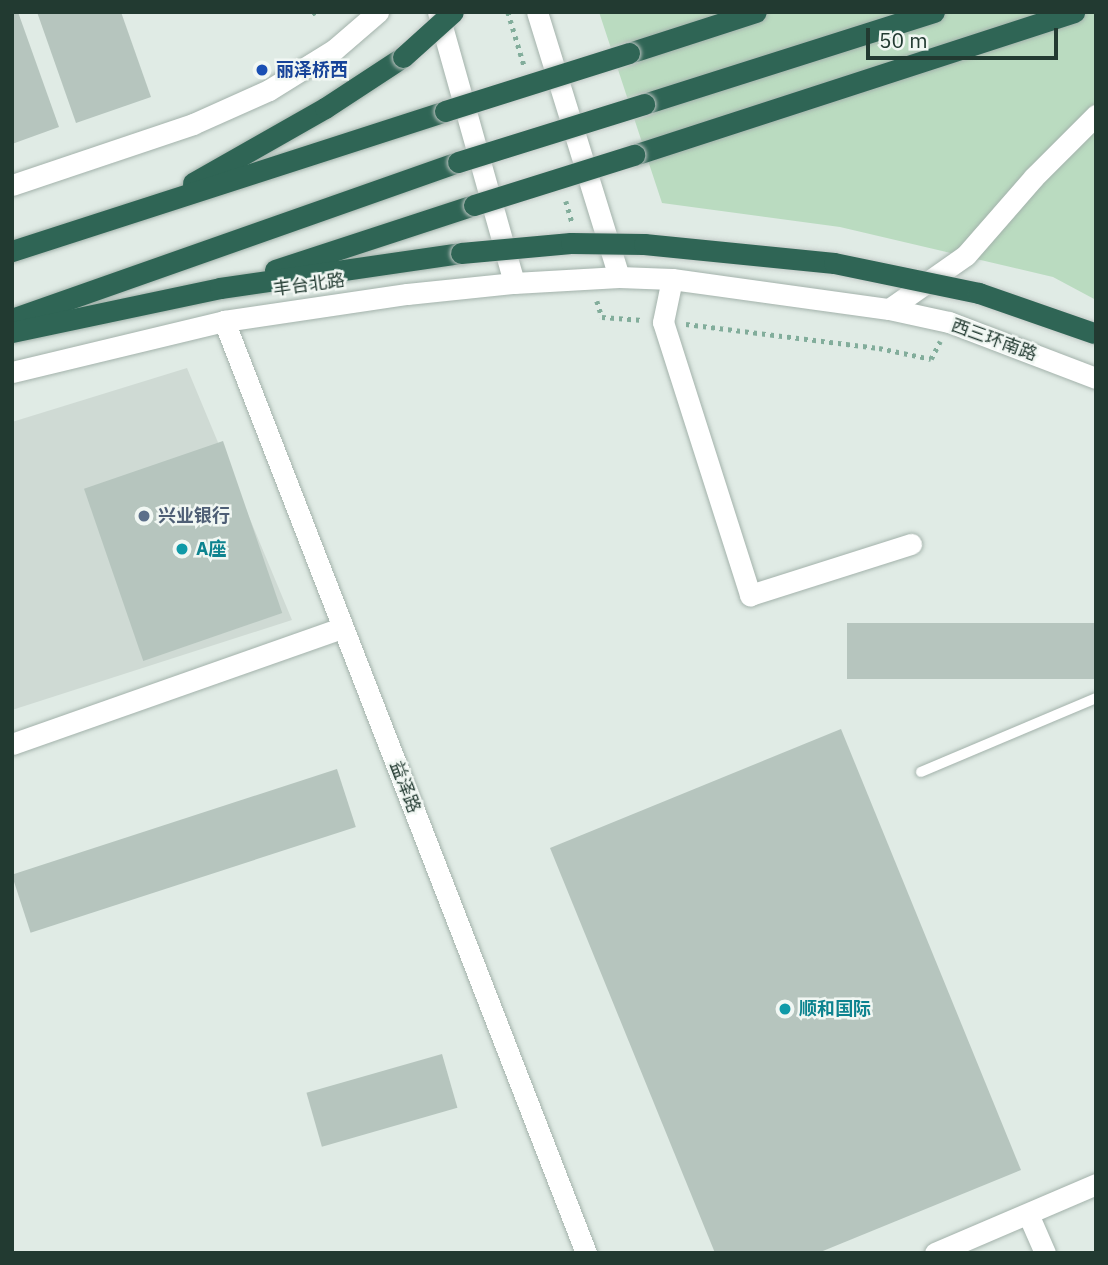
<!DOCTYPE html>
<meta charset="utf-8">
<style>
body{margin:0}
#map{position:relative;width:1108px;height:1265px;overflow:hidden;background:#e0ebe5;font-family:"IBM Plex Sans","Noto Sans SC",sans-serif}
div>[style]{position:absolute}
.built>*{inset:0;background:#cfdad4}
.green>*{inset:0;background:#badbc0}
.building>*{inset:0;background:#b6c5be;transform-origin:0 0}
.path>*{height:4.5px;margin-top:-2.25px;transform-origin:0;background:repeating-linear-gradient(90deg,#82ad9b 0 3.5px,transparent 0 8.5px)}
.roads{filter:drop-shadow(0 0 2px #a3b2ab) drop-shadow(0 0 2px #a3b2ab)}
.lane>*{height:10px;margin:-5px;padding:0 5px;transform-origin:5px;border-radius:5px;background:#fff}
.street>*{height:21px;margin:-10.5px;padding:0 10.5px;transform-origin:10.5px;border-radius:10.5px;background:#fff}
.secondary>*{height:21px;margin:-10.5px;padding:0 10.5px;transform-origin:10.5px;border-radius:10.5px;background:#fff}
.highway>*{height:21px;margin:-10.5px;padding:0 10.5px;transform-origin:10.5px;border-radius:10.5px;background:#2f6555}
.bridges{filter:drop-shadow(0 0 2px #c1c8c5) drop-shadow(0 0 2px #c1c8c5)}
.highway-bridge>*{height:21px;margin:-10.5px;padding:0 10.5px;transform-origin:10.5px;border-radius:10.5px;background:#2f6555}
.dots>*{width:19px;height:19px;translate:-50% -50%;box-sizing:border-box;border:4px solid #f1f7f3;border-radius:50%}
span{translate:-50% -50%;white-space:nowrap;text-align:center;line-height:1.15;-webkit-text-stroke:5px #f1f7f3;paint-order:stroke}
.transit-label{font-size:18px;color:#164399;font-weight:700}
.left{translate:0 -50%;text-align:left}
.street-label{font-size:18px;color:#223a31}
.service-label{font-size:18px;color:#4e5e75;font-weight:700}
.culture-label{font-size:18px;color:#0d838f;font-weight:700}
.frame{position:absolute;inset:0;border:14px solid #223a31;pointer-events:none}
.scale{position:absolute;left:866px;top:28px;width:192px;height:32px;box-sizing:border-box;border:4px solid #223a31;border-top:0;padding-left:9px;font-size:21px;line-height:24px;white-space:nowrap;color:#223a31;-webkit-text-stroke:5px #f1f7f3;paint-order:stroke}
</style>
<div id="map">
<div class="built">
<div style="clip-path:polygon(187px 368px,292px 620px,12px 710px,12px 422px)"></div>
</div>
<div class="green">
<div style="clip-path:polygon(599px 12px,1096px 12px,1096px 300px,1053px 277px,840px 227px,662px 203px)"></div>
</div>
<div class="building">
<div style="clip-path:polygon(12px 12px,18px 12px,59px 127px,12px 144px)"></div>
<div style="clip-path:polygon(37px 12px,121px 12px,151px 97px,76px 123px)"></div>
<div style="left:223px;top:441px;width:182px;height:147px;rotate:71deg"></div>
<div style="left:1096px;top:623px;width:56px;height:249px;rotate:90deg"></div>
<div style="clip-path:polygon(841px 729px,1021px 1170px,818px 1253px,715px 1253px,550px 848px)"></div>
<div style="left:337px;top:769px;width:61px;height:342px;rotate:72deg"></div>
<div style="left:442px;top:1054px;width:56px;height:141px;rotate:74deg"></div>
</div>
<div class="path">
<div style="left:508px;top:12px;width:55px;rotate:73.2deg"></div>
<div style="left:312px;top:14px;width:4px;rotate:-34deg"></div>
<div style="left:566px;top:201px;width:22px;rotate:74deg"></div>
<div style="left:597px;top:301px;width:17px;rotate:73deg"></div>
<div style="left:602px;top:317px;width:41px;rotate:4.2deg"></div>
<div style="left:686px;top:324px;width:194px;rotate:7.1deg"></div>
<div style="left:879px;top:348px;width:53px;rotate:11.9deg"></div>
<div style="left:931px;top:359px;width:20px;rotate:-63deg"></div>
</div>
<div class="roads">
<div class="lane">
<div style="left:921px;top:772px;width:190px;rotate:-22.9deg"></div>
</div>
<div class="street">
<div style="left:672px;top:279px;width:44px;rotate:101.8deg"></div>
<div style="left:663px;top:322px;width:287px;rotate:72.3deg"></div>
<div style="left:750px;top:595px;width:169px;rotate:-17.6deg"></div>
<div style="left:12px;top:744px;width:350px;rotate:-19.4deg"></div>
<div style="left:1028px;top:1214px;width:43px;rotate:66.4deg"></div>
<div style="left:935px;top:1253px;width:175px;rotate:-23.2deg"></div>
</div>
<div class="secondary">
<div style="left:438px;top:12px;width:281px;rotate:74.3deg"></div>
<div style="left:537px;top:12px;width:277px;rotate:72.8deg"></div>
<div style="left:12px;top:185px;width:191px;rotate:-18.6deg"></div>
<div style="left:193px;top:124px;width:83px;rotate:-24.1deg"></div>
<div style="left:269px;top:90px;width:78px;rotate:-31.8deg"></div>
<div style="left:335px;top:49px;width:57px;rotate:-40.7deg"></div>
<div style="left:889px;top:309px;width:94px;rotate:-35deg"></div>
<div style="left:966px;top:255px;width:103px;rotate:-48.9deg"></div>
<div style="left:1034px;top:177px;width:88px;rotate:-45deg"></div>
<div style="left:224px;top:321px;width:1000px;rotate:68.77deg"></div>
<div style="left:12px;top:372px;width:218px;rotate:-13.5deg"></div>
<div style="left:224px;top:321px;width:185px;rotate:-8.4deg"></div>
<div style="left:407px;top:294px;width:108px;rotate:-5.9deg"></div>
<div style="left:514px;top:283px;width:105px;rotate:-3.3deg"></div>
<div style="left:619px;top:277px;width:53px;rotate:2.2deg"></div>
<div style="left:672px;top:279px;width:219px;rotate:7.9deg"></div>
<div style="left:889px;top:309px;width:61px;rotate:12.2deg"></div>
<div style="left:949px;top:322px;width:157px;rotate:20.9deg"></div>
</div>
<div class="highway">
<div style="left:629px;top:53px;width:133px;rotate:-17.9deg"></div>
<div style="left:644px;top:104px;width:304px;rotate:-17.6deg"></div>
<div style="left:634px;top:155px;width:463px;rotate:-18deg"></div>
<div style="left:193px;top:183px;width:152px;rotate:-29.6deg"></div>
<div style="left:325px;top:108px;width:93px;rotate:-33.2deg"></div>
<div style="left:12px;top:251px;width:455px;rotate:-17.9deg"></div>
<div style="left:275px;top:270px;width:209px;rotate:-18.1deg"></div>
<div style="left:12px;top:319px;width:473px;rotate:-19.4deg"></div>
<div style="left:12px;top:332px;width:213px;rotate:-11.9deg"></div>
<div style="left:220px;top:288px;width:244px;rotate:-8.3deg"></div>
</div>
</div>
<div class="bridges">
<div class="highway-bridge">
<div style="left:403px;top:57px;width:67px;rotate:-42deg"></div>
<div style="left:445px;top:111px;width:193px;rotate:-17.5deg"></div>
<div style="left:458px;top:162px;width:195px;rotate:-17.3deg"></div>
<div style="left:474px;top:205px;width:168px;rotate:-17.4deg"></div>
<div style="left:461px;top:253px;width:110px;rotate:-5.2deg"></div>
<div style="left:571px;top:243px;width:73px;rotate:0.8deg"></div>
<div style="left:644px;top:244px;width:191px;rotate:5.7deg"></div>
<div style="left:834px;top:263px;width:148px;rotate:11.7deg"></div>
<div style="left:979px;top:293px;width:122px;rotate:19.2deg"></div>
</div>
</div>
<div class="dots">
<div style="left:262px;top:70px;background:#1a4fb4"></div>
<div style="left:144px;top:516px;background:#5c6f8a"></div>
<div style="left:182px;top:549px;background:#0f9aa8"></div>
<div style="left:785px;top:1009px;background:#0f9aa8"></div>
</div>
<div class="transit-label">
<span class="left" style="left:276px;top:70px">丽泽桥西</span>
</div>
<div class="street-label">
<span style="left:309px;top:285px;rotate:-8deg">丰台北路</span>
<span style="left:994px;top:340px;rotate:20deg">西三环南路</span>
<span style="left:405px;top:787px;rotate:69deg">益泽路</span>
</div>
<div class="service-label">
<span class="left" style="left:158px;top:516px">兴业银行</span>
</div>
<div class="culture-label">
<span class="left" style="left:196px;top:549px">A座</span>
<span class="left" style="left:799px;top:1009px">顺和国际</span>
</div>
<div class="frame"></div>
<div class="scale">50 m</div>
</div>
